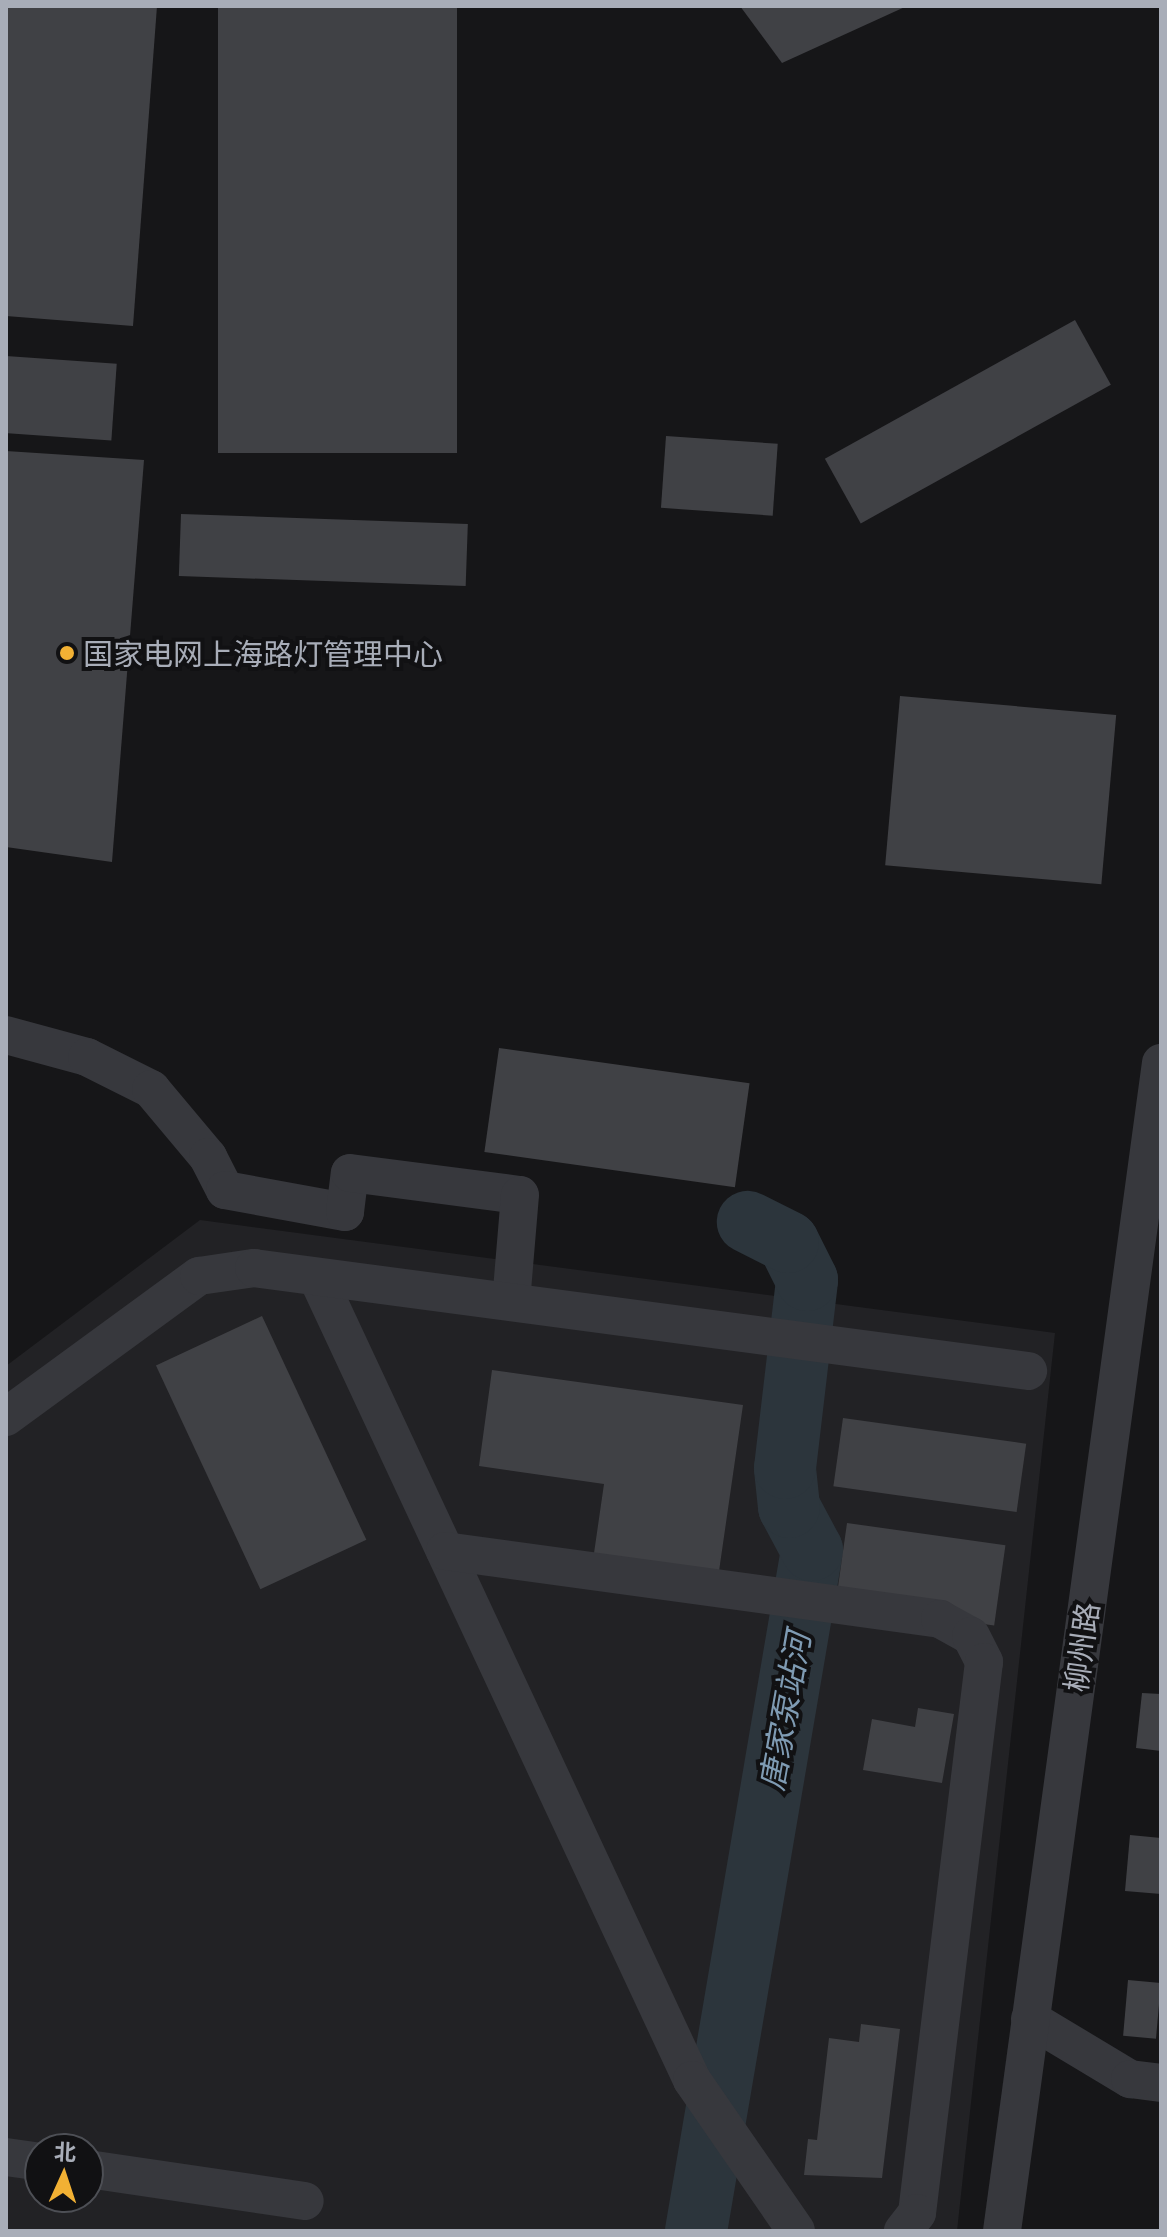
<!DOCTYPE html>
<meta charset="utf-8">
<style>
body{margin:0}
#map{position:relative;width:1167px;height:2237px;overflow:hidden;background:#161618;font-family:"Exo 2","Noto Sans SC",sans-serif}
div>[style]{position:absolute}
.built>*{inset:0;background:#222225}
.river>*{height:62px;margin:-31px;padding:0 31px;transform-origin:31px;border-radius:31px;background:#2c353c}
.building>*{inset:0;background:#404145;transform-origin:0 0}
.minor>*{height:38px;margin:-19px;padding:0 19px;transform-origin:19px;border-radius:19px;background:#37383d}
.dots>*{width:22px;height:22px;translate:-50% -50%;box-sizing:border-box;border:4px solid #111113;border-radius:50%}
span{translate:-50% -50%;white-space:nowrap;text-align:center;line-height:1.15;-webkit-text-stroke:8px #111113;paint-order:stroke}
.poi-label{font-size:30px;color:#a8adb8}
.left{translate:0 -50%;text-align:left}
.street-label{font-size:30px;color:#a8adb8}
.water-label{font-size:32px;color:#7f9bb3;font-style:italic}
.frame{position:absolute;inset:0;border:8px solid #a8adb8;pointer-events:none}
.north{position:absolute;left:24px;top:2133px;width:80px;height:80px;box-sizing:border-box;background:#111113;border:2px solid #4d4f55;border-radius:50%;rotate:3deg;font-size:22px;font-weight:700;line-height:32px;text-align:center;color:#a8adb8}
.north::after{content:'';display:block;margin:auto;width:28px;height:36px;background:#f2b134;clip-path:polygon(50% 0,100% 100%,50% 72%,0 100%)}
</style>
<div id="map">
<div class="built">
<div style="clip-path:polygon(evenodd,200px 1220px,1055px 1333px,957px 2231px,6px 2231px,6px 1366px,200px 1220px,40px 2149px,88px 2149px,88px 2197px,40px 2197px,40px 2149px)"></div>
</div>
<div class="river">
<div style="left:696px;top:2231px;width:691px;rotate:-80.33deg"></div>
<div style="left:812px;top:1550px;width:49px;rotate:-118.1deg"></div>
<div style="left:789px;top:1507px;width:39px;rotate:-96deg"></div>
<div style="left:785px;top:1468px;width:189px;rotate:-83.3deg"></div>
<div style="left:807px;top:1280px;width:42px;rotate:-116.6deg"></div>
<div style="left:788px;top:1242px;width:45px;rotate:-153.4deg"></div>
</div>
<div class="building">
<div style="clip-path:polygon(6px 6px,157px 6px,133px 326px,6px 316px)"></div>
<div style="left:218px;top:6px;width:239px;height:447px"></div>
<div style="clip-path:polygon(740px 6px,907px 6px,782px 63px)"></div>
<div style="left:1075px;top:320px;width:74px;height:286px;rotate:61deg"></div>
<div style="left:6px;top:356px;width:111px;height:77px;rotate:4deg"></div>
<div style="left:666px;top:436px;width:112px;height:72px;rotate:4deg"></div>
<div style="clip-path:polygon(6px 451px,144px 460px,112px 862px,6px 847px)"></div>
<div style="left:181px;top:514px;width:287px;height:62px;rotate:2deg"></div>
<div style="left:900px;top:696px;width:217px;height:170px;rotate:5deg"></div>
<div style="left:499px;top:1048px;width:253px;height:105px;rotate:8deg"></div>
<div style="left:262px;top:1316px;width:247px;height:117px;rotate:65deg"></div>
<div style="clip-path:polygon(492px 1370px,743px 1405px,717px 1585px,592px 1567px,604px 1484px,479px 1466px)"></div>
<div style="left:843px;top:1418px;width:185px;height:69px;rotate:8deg"></div>
<div style="left:847px;top:1523px;width:160px;height:81px;rotate:8deg"></div>
<div style="clip-path:polygon(1142px 1693px,1161px 1694px,1161px 1751px,1136px 1748px)"></div>
<div style="clip-path:polygon(918px 1708px,954px 1714px,942px 1783px,863px 1770px,872px 1719px,915px 1727px)"></div>
<div style="clip-path:polygon(1130px 1835px,1161px 1838px,1161px 1894px,1125px 1891px)"></div>
<div style="left:1128px;top:1980px;width:33px;height:56px;rotate:5deg"></div>
<div style="clip-path:polygon(861px 2024px,900px 2029px,882px 2178px,804px 2175px,808px 2139px,817px 2140px,829px 2038px,859px 2042px)"></div>
</div>
<div class="minor">
<div style="left:6px;top:1035px;width:84px;rotate:15.2deg"></div>
<div style="left:87px;top:1057px;width:72px;rotate:26.6deg"></div>
<div style="left:151px;top:1089px;width:89px;rotate:50deg"></div>
<div style="left:208px;top:1157px;width:37px;rotate:63deg"></div>
<div style="left:225px;top:1190px;width:122px;rotate:10.4deg"></div>
<div style="left:345px;top:1212px;width:39px;rotate:-83deg"></div>
<div style="left:350px;top:1173px;width:171px;rotate:7.4deg"></div>
<div style="left:520px;top:1195px;width:107px;rotate:94.8deg"></div>
<div style="left:317px;top:1277px;width:886px;rotate:64.97deg"></div>
<div style="left:692px;top:2080px;width:183px;rotate:55.4deg"></div>
<div style="left:6px;top:1417px;width:239px;rotate:-36.2deg"></div>
<div style="left:199px;top:1276px;width:56px;rotate:-8.3deg"></div>
<div style="left:254px;top:1268px;width:781px;rotate:7.58deg"></div>
<div style="left:445px;top:1551px;width:500px;rotate:7.8deg"></div>
<div style="left:940px;top:1619px;width:35px;rotate:29deg"></div>
<div style="left:971px;top:1636px;width:29px;rotate:63deg"></div>
<div style="left:984px;top:1662px;width:555px;rotate:96.93deg"></div>
<div style="left:917px;top:2213px;width:23px;rotate:128deg"></div>
<div style="left:1030px;top:2019px;width:117px;rotate:31deg"></div>
<div style="left:1130px;top:2079px;width:31px;rotate:7deg"></div>
<div style="left:6px;top:2157px;width:34px;rotate:8deg"></div>
<div style="left:88px;top:2169px;width:219px;rotate:8.4deg"></div>
<div style="left:1002px;top:2231px;width:1179px;rotate:-82.25deg"></div>
</div>
<div class="dots">
<div style="left:67px;top:653px;background:#f2b134"></div>
</div>
<div class="poi-label">
<span class="left" style="left:83px;top:653px">国家电网上海路灯管理中心</span>
</div>
<div class="street-label">
<span style="left:1081px;top:1647px;rotate:-82deg">柳州路</span>
</div>
<div class="water-label">
<span style="left:784px;top:1711px;rotate:-80deg">唐家泵站河</span>
</div>
<div class="frame"></div>
<div class="north">北</div>
</div>
